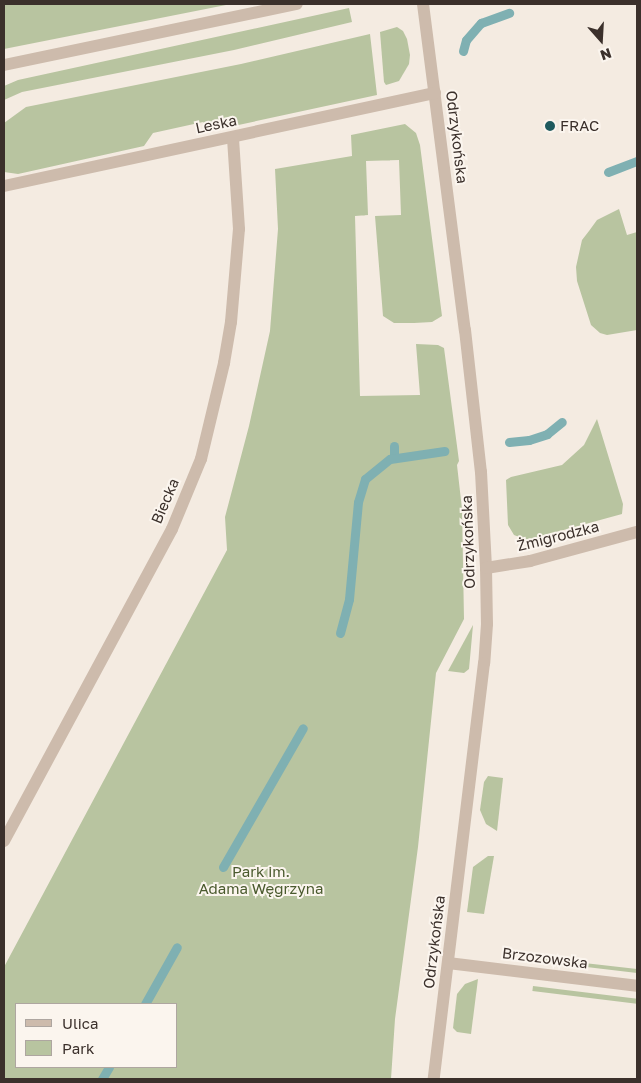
<!DOCTYPE html>
<meta charset="utf-8">
<style>
body{margin:0}
#map{position:relative;width:641px;height:1083px;overflow:hidden;background:#f4ebe1;font-family:"Golos Text",sans-serif}
div>[style]{position:absolute}
.green>*{inset:0;background:#b8c4a0;transform-origin:0 0}
.stream>*{height:9px;margin:-4.5px;padding:0 4.5px;transform-origin:4.5px;border-radius:4.5px;background:#7fb0b2}
.minor>*{height:12px;margin:-6px;padding:0 6px;transform-origin:6px;border-radius:6px;background:#cdbbac}
.dots>*{width:14px;height:14px;translate:-50% -50%;box-sizing:border-box;border:2px solid #fbf5ee;border-radius:50%}
span{translate:-50% -50%;white-space:nowrap;text-align:center;line-height:1.15;-webkit-text-stroke:4px #fbf5ee;paint-order:stroke}
.street-label{font-size:15px;color:#3b302b}
.poi-label{font-size:15px;color:#3b302b}
.left{translate:0 -50%;text-align:left}
.park-label{font-size:15px;color:#4a5a2e}
.frame{position:absolute;inset:0;border:5px solid #3b302b;pointer-events:none}
.legend{position:absolute;left:15px;top:1003px;width:162px;height:65px;box-sizing:border-box;background:#fbf5ee;border:1px solid #aea6a0;margin:0;padding:6px 9px;list-style:none;font-size:15px;color:#3b302b}
.legend li{display:flex;align-items:center;gap:10px;height:25px}
.legend b{width:25px;border:1px solid #aea6a0}
.north{position:absolute;left:576px;top:15px;width:50px;height:50px;-webkit-text-stroke:4px #fbf5ee;paint-order:stroke;rotate:161deg;font-size:14px;font-weight:700;line-height:20px;text-align:center;color:#3b302b}
.north::after{content:'';display:block;margin:auto;width:18px;height:22px;background:#3b302b;clip-path:polygon(50% 0,100% 100%,50% 72%,0 100%)}
</style>
<div id="map">
<div class="green">
<div style="clip-path:polygon(4px 4px,231px 4px,4px 49px)"></div>
<div style="clip-path:polygon(349px 8px,352px 22px,234px 50px,22px 92px,4px 100px,4px 86px,18px 80px)"></div>
<div style="clip-path:polygon(397px 27px,403px 31px,407px 39px,410px 55px,409px 64px,399px 81px,386px 85px,384px 82px,380px 32px)"></div>
<div style="clip-path:polygon(370px 34px,377px 95px,215px 130px,203px 122px,153px 133px,144px 146px,18px 174px,4px 172px,4px 123px,26px 107px,241px 64px)"></div>
<div style="clip-path:polygon(evenodd,405px 124px,416px 133px,420px 145px,442px 316px,432px 322px,414px 323px,394px 323px,383px 316px,375px 216px,401px 215px,399px 160px,366px 161px,368px 215px,355px 216px,360px 396px,420px 395px,416px 344px,438px 345px,444px 348px,459px 461px,457px 465px,462px 509px,464px 619px,436px 673px,418px 847px,395px 1019px,391px 1079px,4px 1079px,4px 967px,227px 550px,225px 517px,249px 426px,270px 331px,278px 229px,275px 169px,352px 156px,351px 135px,405px 124px,16px 1004px,176px 1004px,176px 1067px,16px 1067px,16px 1004px)"></div>
<div style="clip-path:polygon(619px 209px,627px 235px,637px 232px,637px 330px,607px 335px,600px 333px,591px 325px,577px 281px,576px 267px,582px 240px,589px 231px,597px 220px)"></div>
<div style="clip-path:polygon(597px 419px,623px 504px,622px 514px,527px 540px,514px 535px,508px 525px,506px 480px,511px 477px,562px 465px,584px 445px)"></div>
<div style="clip-path:polygon(473px 625px,469px 669px,464px 673px,448px 671px)"></div>
<div style="clip-path:polygon(488px 776px,503px 778px,497px 831px,486px 824px,480px 810px,484px 782px)"></div>
<div style="clip-path:polygon(488px 856px,494px 856px,484px 914px,467px 912px,473px 867px)"></div>
<div style="clip-path:polygon(540px 958px,637px 969px,637px 973px,536px 961px)"></div>
<div style="clip-path:polygon(478px 979px,471px 1034px,457px 1032px,453px 1028px,457px 994px,465px 984px)"></div>
<div style="left:533px;top:986px;width:105px;height:5px;rotate:7deg"></div>
</div>
<div class="stream">
<div style="left:463px;top:51px;width:11px;rotate:-75deg"></div>
<div style="left:466px;top:40px;width:23px;rotate:-49deg"></div>
<div style="left:481px;top:23px;width:30px;rotate:-20deg"></div>
<div style="left:608px;top:172px;width:31px;rotate:-21deg"></div>
<div style="left:509px;top:442px;width:20px;rotate:-6deg"></div>
<div style="left:529px;top:440px;width:19px;rotate:-18deg"></div>
<div style="left:547px;top:434px;width:19px;rotate:-39deg"></div>
<div style="left:394px;top:446px;width:12px;rotate:90deg"></div>
<div style="left:340px;top:633px;width:35px;rotate:-75deg"></div>
<div style="left:349px;top:599px;width:97px;rotate:-84.7deg"></div>
<div style="left:358px;top:502px;width:24px;rotate:-73deg"></div>
<div style="left:365px;top:479px;width:32px;rotate:-39deg"></div>
<div style="left:390px;top:459px;width:55px;rotate:-8.4deg"></div>
<div style="left:223px;top:867px;width:160px;rotate:-60.1deg"></div>
<div style="left:145px;top:1004px;width:65px;rotate:-60.7deg"></div>
<div style="left:102px;top:1079px;width:14px;rotate:-60deg"></div>
</div>
<div class="minor">
<div style="left:423px;top:4px;width:329px;rotate:82.7deg"></div>
<div style="left:465px;top:330px;width:143px;rotate:83.6deg"></div>
<div style="left:481px;top:472px;width:96px;rotate:87deg"></div>
<div style="left:486px;top:568px;width:56px;rotate:89deg"></div>
<div style="left:487px;top:624px;width:39px;rotate:94deg"></div>
<div style="left:484px;top:663px;width:419px;rotate:96.9deg"></div>
<div style="left:4px;top:65px;width:299px;rotate:-11.8deg"></div>
<div style="left:4px;top:186px;width:441px;rotate:-12.2deg"></div>
<div style="left:486px;top:568px;width:45px;rotate:-9deg"></div>
<div style="left:530px;top:561px;width:111px;rotate:-15.2deg"></div>
<div style="left:4px;top:841px;width:354px;rotate:-61.7deg"></div>
<div style="left:172px;top:529px;width:76px;rotate:-67.5deg"></div>
<div style="left:201px;top:459px;width:99px;rotate:-76.5deg"></div>
<div style="left:224px;top:363px;width:42px;rotate:-80.3deg"></div>
<div style="left:231px;top:322px;width:93px;rotate:-85.1deg"></div>
<div style="left:239px;top:229px;width:91px;rotate:-93.8deg"></div>
<div style="left:448px;top:963px;width:190px;rotate:6.9deg"></div>
</div>
<div class="dots">
<div style="left:550px;top:126px;background:#1f5a5e"></div>
</div>
<div class="street-label">
<span style="left:216px;top:124px;rotate:-12deg">Leska</span>
<span style="left:457px;top:137px;rotate:83deg">Odrzykońska</span>
<span style="left:165px;top:501px;rotate:-67deg">Biecka</span>
<span style="left:558px;top:536px;rotate:-14deg">Żmigrodzka</span>
<span style="left:468px;top:542px;rotate:-92deg">Odrzykońska</span>
<span style="left:434px;top:942px;rotate:-83deg">Odrzykońska</span>
<span style="left:545px;top:958px;rotate:7deg">Brzozowska</span>
</div>
<div class="poi-label">
<span class="left" style="left:560px;top:126px">FRAC</span>
</div>
<div class="park-label">
<span style="left:261px;top:880px">Park im.<br>Adama Węgrzyna</span>
</div>
<div class="frame"></div>
<ul class="legend">
<li><b style="height:6px;background:#cdbbac"></b>Ulica</li>
<li><b style="height:14px;background:#b8c4a0"></b>Park</li>
</ul>
<div class="north">N</div>
</div>
